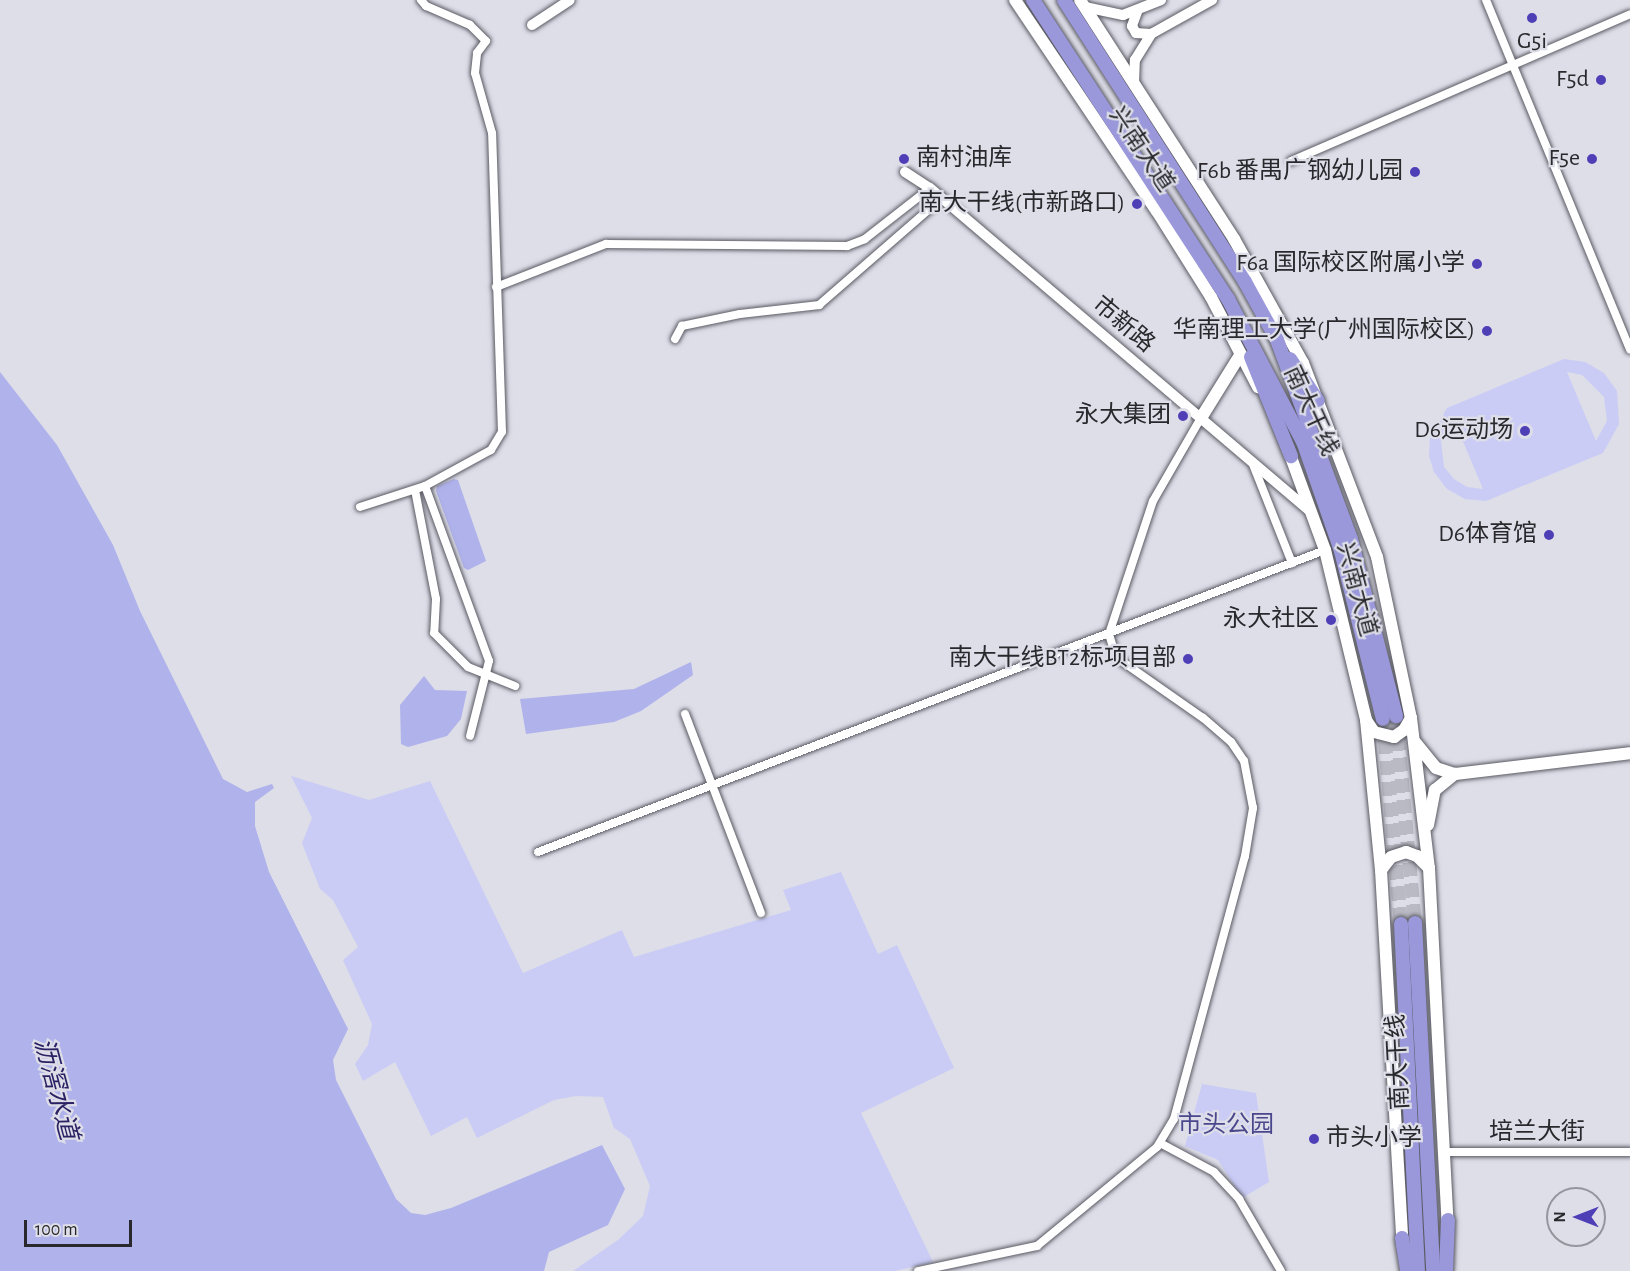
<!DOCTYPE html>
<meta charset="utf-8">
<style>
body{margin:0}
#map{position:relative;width:1630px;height:1271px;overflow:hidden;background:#dddee8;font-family:"Alegreya Sans","Noto Sans SC",sans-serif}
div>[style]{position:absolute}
.green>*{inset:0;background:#caccf6}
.water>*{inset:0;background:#b0b2eb}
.trunk-tunnel>*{height:14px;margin-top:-7px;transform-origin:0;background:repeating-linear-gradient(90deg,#b9bac3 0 14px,transparent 0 21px)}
.roads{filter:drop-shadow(0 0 2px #5a5a63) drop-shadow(0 0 2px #5a5a63)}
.minor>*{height:8px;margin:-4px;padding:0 4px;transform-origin:4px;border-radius:4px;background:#fff}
.tertiary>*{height:10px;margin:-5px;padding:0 5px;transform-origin:5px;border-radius:5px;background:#fff}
.secondary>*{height:12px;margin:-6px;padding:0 6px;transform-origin:6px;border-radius:6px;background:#fff}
.trunk>*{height:14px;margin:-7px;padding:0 7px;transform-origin:7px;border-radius:7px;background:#9a98da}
.dots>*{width:16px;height:16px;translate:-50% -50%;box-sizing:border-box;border:3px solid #dddee8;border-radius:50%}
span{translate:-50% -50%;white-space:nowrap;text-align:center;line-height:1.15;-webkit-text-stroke:4.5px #dddee8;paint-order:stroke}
.poi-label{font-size:24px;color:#29292d}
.right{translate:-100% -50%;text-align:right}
.left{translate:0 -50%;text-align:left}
.street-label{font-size:24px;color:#29292d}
.park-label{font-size:24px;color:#4a478d}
.water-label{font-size:26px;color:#2a2264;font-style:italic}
.north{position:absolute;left:1546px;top:1187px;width:60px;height:60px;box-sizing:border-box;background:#dddee8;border:2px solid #95969d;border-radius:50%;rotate:270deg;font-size:16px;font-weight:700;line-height:24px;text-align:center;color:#29292d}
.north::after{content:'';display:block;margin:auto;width:21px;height:27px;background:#4f3fb7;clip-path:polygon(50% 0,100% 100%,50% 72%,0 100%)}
.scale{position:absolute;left:24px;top:1220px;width:108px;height:27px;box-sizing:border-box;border:3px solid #29292d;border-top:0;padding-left:8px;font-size:18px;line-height:21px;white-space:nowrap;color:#29292d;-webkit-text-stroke:4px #dddee8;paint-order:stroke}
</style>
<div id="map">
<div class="green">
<div style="clip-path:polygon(evenodd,1564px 359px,1585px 362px,1604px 373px,1617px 391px,1619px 424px,1603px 453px,1486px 501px,1465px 499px,1447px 489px,1434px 472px,1429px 456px,1430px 438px,1447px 408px,1564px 359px,1567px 372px,1582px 375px,1604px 397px,1607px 421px,1596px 441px,1567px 372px,1564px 359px,1454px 420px,1483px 489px,1467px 487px,1454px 479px,1444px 467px,1441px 441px,1454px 420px)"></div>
<div style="clip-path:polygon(291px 776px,369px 800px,430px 781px,523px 973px,622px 930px,634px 957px,791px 910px,783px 890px,841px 872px,878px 954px,897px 945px,954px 1068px,861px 1113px,933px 1262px,895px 1271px,573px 1271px,618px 1240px,643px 1216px,650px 1186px,630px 1139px,614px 1128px,603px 1097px,576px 1096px,554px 1100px,477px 1138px,467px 1117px,431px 1136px,395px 1062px,363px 1081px,355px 1064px,368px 1045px,372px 1024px,343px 960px,358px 947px,333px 900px,320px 889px,302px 843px,312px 818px)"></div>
<div style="clip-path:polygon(1202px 1084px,1256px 1093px,1269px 1182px,1242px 1198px,1218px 1160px,1185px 1146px)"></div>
</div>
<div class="water">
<div style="clip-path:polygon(0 372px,57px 445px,113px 545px,140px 611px,223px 779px,247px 792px,272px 784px,274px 788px,255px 802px,255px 826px,269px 872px,348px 1029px,333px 1060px,336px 1080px,396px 1199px,411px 1213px,425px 1215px,451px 1208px,602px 1145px,625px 1189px,608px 1225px,549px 1252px,544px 1271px,0 1271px)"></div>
<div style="clip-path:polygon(454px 479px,458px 480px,486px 561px,468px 570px,464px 568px,436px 491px,437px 486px)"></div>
<div style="clip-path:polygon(691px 662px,693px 675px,641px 711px,614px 722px,526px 734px,520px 699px,634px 689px)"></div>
<div style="clip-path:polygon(424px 676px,435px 690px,467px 691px,461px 719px,447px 736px,408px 747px,401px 744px,400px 705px)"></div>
</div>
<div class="trunk-tunnel">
<div style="left:1396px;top:716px;width:208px;rotate:84.8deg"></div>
<div style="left:1383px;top:719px;width:206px;rotate:85deg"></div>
</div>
<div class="roads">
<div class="minor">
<div style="left:1486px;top:0;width:378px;rotate:67.6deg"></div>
<div style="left:1291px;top:161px;width:369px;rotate:-23.4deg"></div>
<div style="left:496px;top:287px;width:118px;rotate:-21.4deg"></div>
<div style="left:606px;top:244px;width:241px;rotate:0.5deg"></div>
<div style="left:847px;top:246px;width:19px;rotate:-21deg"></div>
<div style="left:865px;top:239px;width:83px;rotate:-38.1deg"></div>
<div style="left:675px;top:339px;width:15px;rotate:-62deg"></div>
<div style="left:682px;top:326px;width:59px;rotate:-11.7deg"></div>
<div style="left:740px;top:314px;width:80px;rotate:-6.5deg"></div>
<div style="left:819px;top:305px;width:163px;rotate:-41deg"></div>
<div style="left:1252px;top:462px;width:109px;rotate:68.4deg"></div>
<div style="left:425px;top:486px;width:186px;rotate:69.9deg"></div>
<div style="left:489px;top:661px;width:77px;rotate:104.2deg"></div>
<div style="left:415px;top:490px;width:111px;rotate:79.1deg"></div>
<div style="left:436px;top:599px;width:34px;rotate:93deg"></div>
<div style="left:434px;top:633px;width:48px;rotate:45deg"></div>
<div style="left:468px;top:667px;width:51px;rotate:22deg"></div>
<div style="left:360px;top:507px;width:68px;rotate:-17.9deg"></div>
<div style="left:425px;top:486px;width:75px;rotate:-28.6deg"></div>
<div style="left:491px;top:450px;width:21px;rotate:-59deg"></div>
<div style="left:502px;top:432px;width:299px;rotate:-91.9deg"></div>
<div style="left:492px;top:133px;width:62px;rotate:-105.8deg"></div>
<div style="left:475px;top:73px;width:20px;rotate:-84deg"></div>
<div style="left:477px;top:53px;width:15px;rotate:-53deg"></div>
<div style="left:486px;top:41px;width:23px;rotate:-135deg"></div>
<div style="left:470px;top:25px;width:48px;rotate:-156.6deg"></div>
<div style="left:426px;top:6px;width:8px;rotate:-130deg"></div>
<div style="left:685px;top:714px;width:213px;rotate:69.1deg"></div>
<div style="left:538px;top:852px;width:843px;rotate:-20.99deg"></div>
<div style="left:1160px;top:1143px;width:61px;rotate:28.2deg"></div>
<div style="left:1214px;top:1172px;width:37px;rotate:47deg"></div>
<div style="left:1239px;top:1199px;width:83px;rotate:59.7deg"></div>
<div style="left:1444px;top:1152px;width:186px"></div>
<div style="left:918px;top:1271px;width:122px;rotate:-11.9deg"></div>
<div style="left:1037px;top:1246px;width:156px;rotate:-39.5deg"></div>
<div style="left:1157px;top:1147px;width:33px;rotate:-59deg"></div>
<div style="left:1174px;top:1119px;width:272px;rotate:-74.9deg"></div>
<div style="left:1245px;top:856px;width:49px;rotate:-80.5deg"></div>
<div style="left:1253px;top:808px;width:48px;rotate:-100.8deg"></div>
<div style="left:1244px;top:761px;width:23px;rotate:-124deg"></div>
<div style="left:1231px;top:742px;width:37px;rotate:-139deg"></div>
<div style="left:1203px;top:718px;width:106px;rotate:-145deg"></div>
<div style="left:1116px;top:657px;width:24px;rotate:-107deg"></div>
<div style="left:1109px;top:634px;width:140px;rotate:-71.7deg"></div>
<div style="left:1153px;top:501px;width:96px;rotate:-60deg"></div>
</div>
<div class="tertiary">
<div style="left:1085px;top:7px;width:39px;rotate:12deg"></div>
<div style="left:1123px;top:15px;width:41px;rotate:-21.5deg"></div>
<div style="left:1137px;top:12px;width:15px;rotate:110deg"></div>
<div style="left:1132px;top:26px;width:8px;rotate:60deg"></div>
<div style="left:1136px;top:33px;width:15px;rotate:4deg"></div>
<div style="left:1151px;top:34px;width:70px;rotate:-29.1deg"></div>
<div style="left:532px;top:25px;width:45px;rotate:-33.3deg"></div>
<div style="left:1134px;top:84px;width:24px;rotate:-88deg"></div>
<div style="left:1135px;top:60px;width:31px;rotate:-58deg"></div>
<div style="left:905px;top:172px;width:30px;rotate:33deg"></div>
<div style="left:930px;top:188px;width:500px;rotate:40.38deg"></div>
</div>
<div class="secondary">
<div style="left:1015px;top:0;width:254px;rotate:56.1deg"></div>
<div style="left:1157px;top:211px;width:102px;rotate:57.9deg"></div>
<div style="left:1211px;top:297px;width:102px;rotate:62.4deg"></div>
<div style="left:1080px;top:0;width:284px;rotate:57.2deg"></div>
<div style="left:1234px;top:239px;width:142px;rotate:60.9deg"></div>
<div style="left:1303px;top:363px;width:208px;rotate:69.1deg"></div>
<div style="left:1377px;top:557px;width:165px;rotate:78.1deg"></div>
<div style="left:1411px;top:718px;width:151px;rotate:83.2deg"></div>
<div style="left:1429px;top:868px;width:361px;rotate:87deg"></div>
<div style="left:1201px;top:418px;width:74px;rotate:-58.2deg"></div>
<div style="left:1288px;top:449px;width:108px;rotate:69.9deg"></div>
<div style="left:1325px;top:550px;width:175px;rotate:76.4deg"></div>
<div style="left:1366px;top:720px;width:151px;rotate:84.3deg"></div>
<div style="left:1381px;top:870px;width:378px;rotate:86.7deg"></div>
<div style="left:1366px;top:720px;width:14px;rotate:56deg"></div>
<div style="left:1374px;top:732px;width:21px;rotate:14deg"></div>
<div style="left:1394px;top:737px;width:12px;rotate:-35deg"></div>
<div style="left:1404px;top:730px;width:14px;rotate:-60deg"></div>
<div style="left:1415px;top:742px;width:33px;rotate:51deg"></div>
<div style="left:1436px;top:768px;width:20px;rotate:18deg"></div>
<div style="left:1428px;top:825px;width:36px;rotate:-79deg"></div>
<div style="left:1435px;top:790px;width:26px;rotate:-39deg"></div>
<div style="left:1455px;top:774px;width:176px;rotate:-6.8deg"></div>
<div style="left:1381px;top:870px;width:16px;rotate:-52deg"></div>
<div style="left:1391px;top:857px;width:16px;rotate:-18deg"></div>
<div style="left:1406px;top:852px;width:12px;rotate:20deg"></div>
<div style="left:1417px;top:856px;width:17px;rotate:45deg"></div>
</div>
<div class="trunk">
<div style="left:1033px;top:0;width:357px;rotate:56.9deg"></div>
<div style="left:1228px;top:299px;width:164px;rotate:62.3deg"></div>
<div style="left:1304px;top:444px;width:113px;rotate:70.9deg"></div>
<div style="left:1341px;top:551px;width:173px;rotate:76deg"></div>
<div style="left:1064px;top:0;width:335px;rotate:57.3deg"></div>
<div style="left:1245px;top:282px;width:66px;rotate:61.1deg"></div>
<div style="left:1277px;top:340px;width:212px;rotate:69.6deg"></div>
<div style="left:1351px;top:539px;width:183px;rotate:75.7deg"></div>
<div style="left:1251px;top:357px;width:107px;rotate:68deg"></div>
<div style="left:1290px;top:359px;width:50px;rotate:56.3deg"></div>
<div style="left:1415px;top:923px;width:348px;rotate:87deg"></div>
<div style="left:1401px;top:924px;width:347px;rotate:87.2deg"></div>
<div style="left:1402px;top:1238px;width:33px;rotate:81deg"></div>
<div style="left:1446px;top:1271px;width:51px;rotate:-87.8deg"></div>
</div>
</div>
<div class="dots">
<div style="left:1532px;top:18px;background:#4f3fb7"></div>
<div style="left:1601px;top:80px;background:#4f3fb7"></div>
<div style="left:904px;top:159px;background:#4f3fb7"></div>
<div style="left:1592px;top:159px;background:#4f3fb7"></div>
<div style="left:1415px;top:172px;background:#4f3fb7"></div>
<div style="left:1137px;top:204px;background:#4f3fb7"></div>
<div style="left:1477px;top:264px;background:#4f3fb7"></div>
<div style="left:1487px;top:331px;background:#4f3fb7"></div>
<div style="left:1183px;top:416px;background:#4f3fb7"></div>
<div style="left:1525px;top:431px;background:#4f3fb7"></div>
<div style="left:1549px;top:535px;background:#4f3fb7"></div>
<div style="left:1331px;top:620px;background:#4f3fb7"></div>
<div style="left:1188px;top:659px;background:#4f3fb7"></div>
<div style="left:1314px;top:1139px;background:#4f3fb7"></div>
</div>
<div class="poi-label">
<span style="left:1532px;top:42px">G5i</span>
<span class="right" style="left:1589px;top:80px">F5d</span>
<span class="left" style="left:916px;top:159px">南村油库</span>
<span class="right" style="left:1580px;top:159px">F5e</span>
<span class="right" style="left:1403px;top:172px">F6b 番禺广钢幼儿园</span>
<span class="right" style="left:1125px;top:204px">南大干线(市新路口)</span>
<span class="right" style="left:1465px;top:264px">F6a 国际校区附属小学</span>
<span class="right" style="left:1475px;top:331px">华南理工大学(广州国际校区)</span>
<span class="right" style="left:1171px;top:416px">永大集团</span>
<span class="right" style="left:1513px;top:431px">D6运动场</span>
<span class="right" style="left:1537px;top:535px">D6体育馆</span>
<span class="right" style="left:1319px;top:620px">永大社区</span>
<span class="right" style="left:1176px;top:659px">南大干线BT2标项目部</span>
<span class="left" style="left:1326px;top:1139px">市头小学</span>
</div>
<div class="street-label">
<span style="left:1141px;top:150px;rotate:56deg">兴南大道</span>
<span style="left:1123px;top:325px;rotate:40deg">市新路</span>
<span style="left:1310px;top:411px;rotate:65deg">南大干线</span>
<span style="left:1356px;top:590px;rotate:75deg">兴南大道</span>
<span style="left:1399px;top:1062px;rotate:-93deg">南大干线</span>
<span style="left:1537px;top:1133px">培兰大街</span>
</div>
<div class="park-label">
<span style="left:1226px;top:1126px">市头公园</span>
</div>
<div class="water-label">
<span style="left:55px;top:1089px;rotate:75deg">沥滘水道</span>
</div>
<div class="north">N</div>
<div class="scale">100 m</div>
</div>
